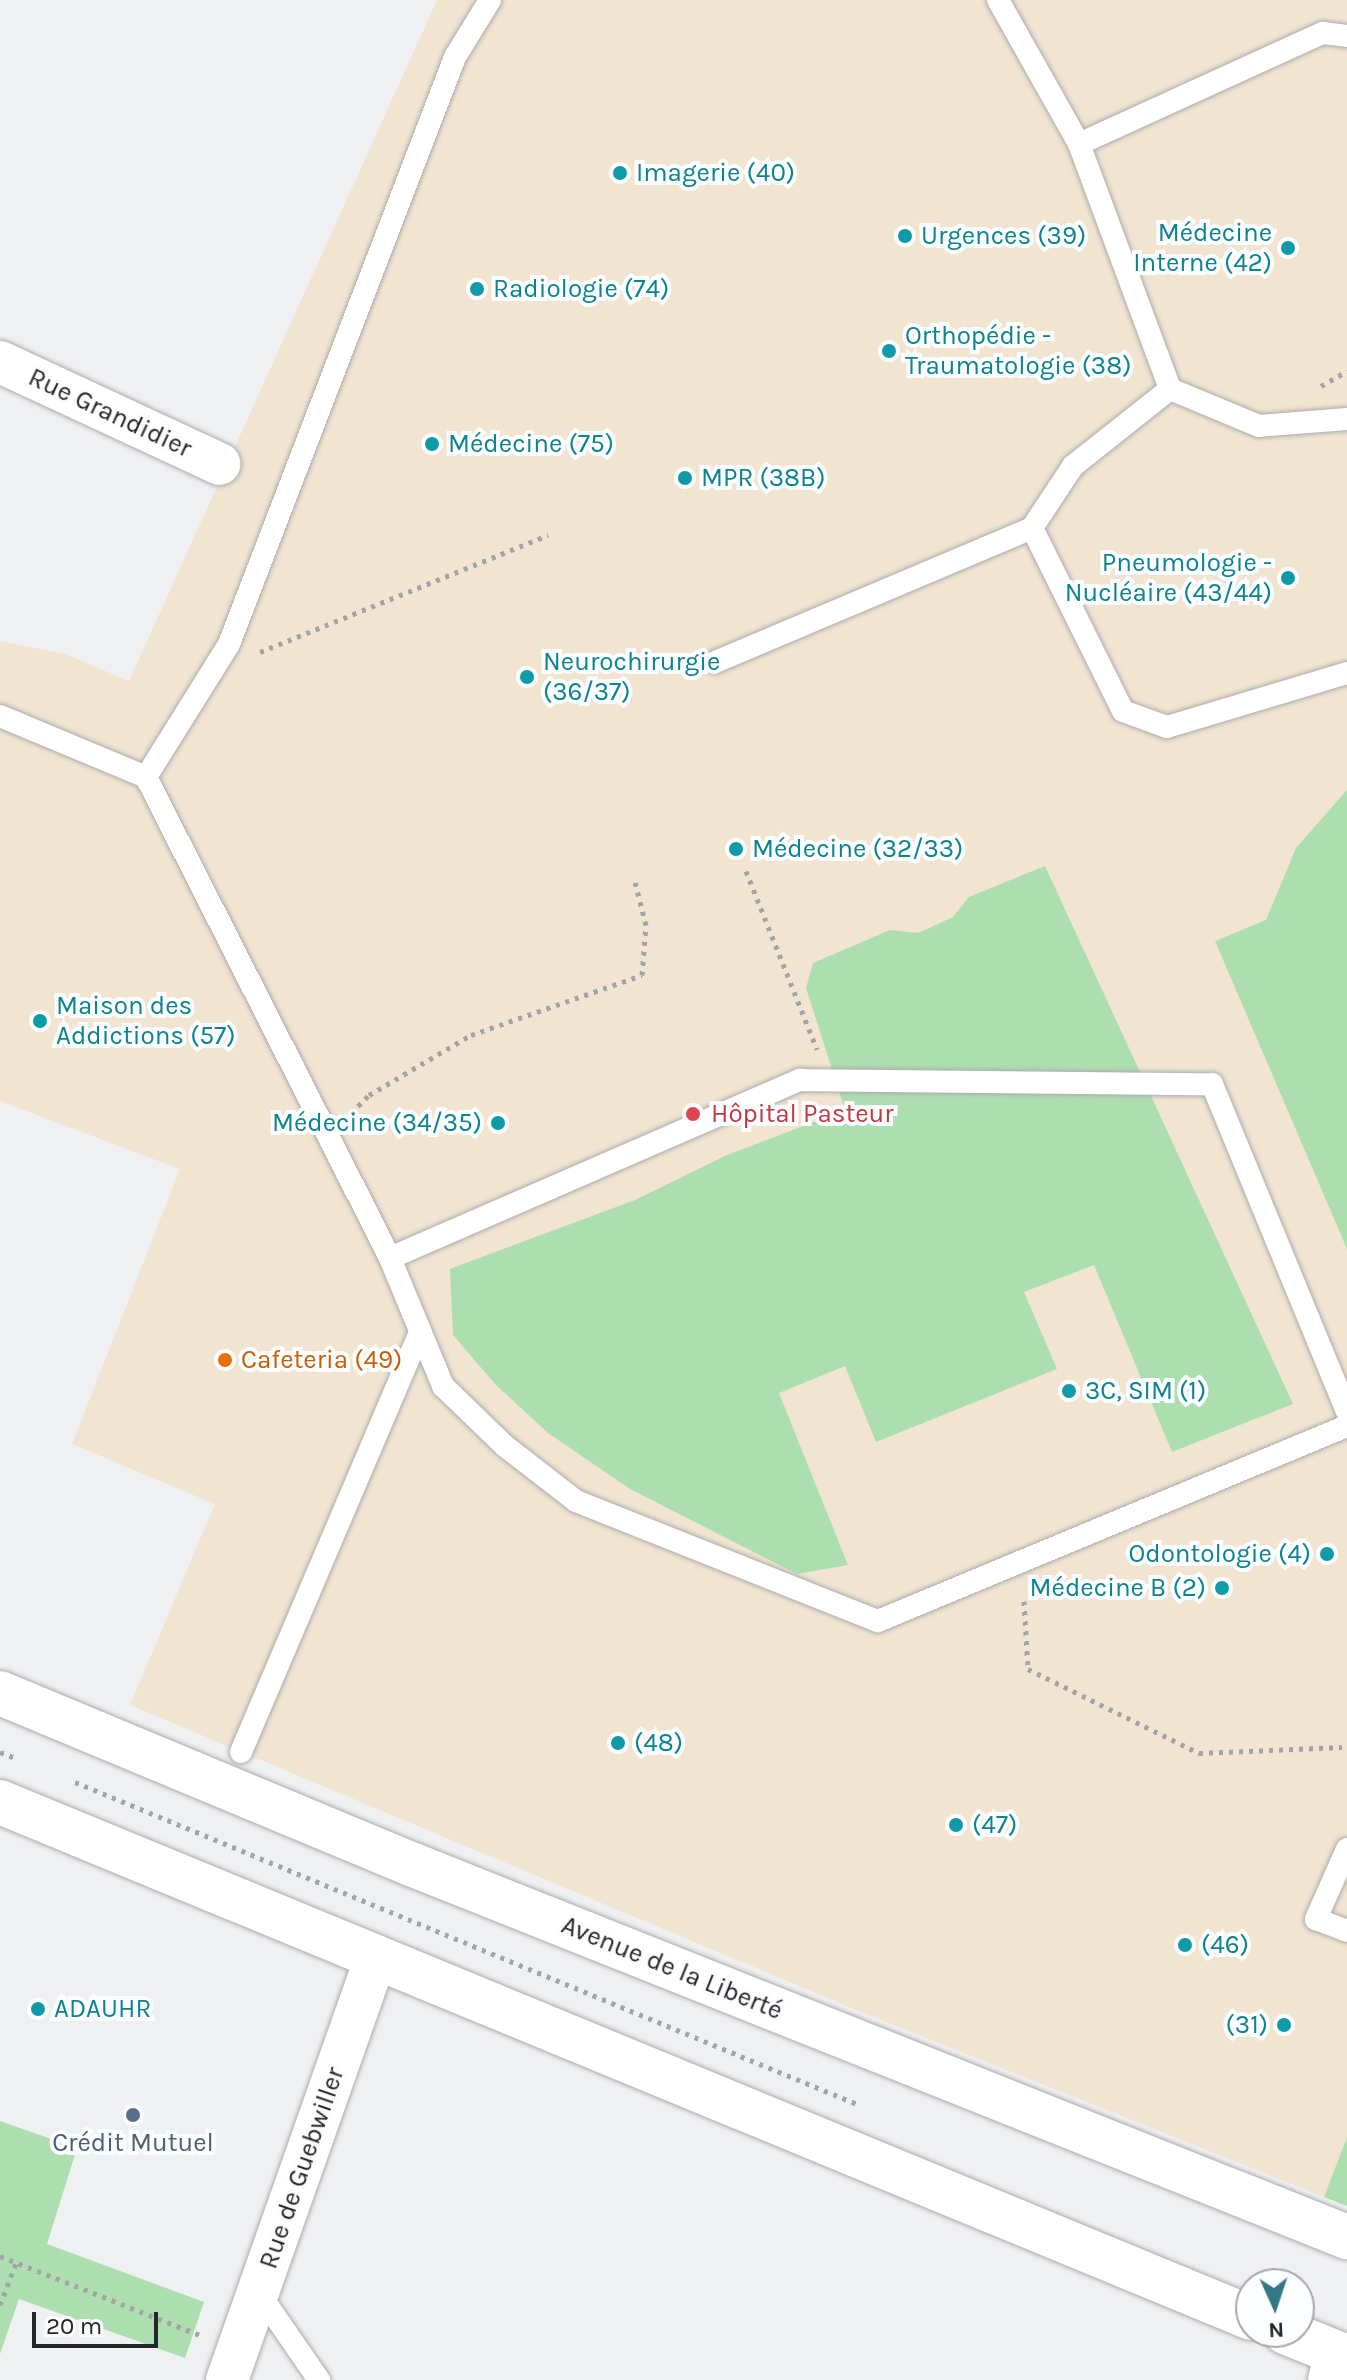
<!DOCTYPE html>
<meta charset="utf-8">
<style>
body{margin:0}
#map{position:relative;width:1347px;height:2380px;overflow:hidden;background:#eff0f2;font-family:Karla,sans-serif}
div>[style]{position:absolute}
.medical>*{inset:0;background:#f1e4d0}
.green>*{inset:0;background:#addeb0}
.path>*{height:5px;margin-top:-2.5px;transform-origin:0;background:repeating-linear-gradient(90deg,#a3a4a6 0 4px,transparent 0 10px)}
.roads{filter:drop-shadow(0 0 2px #abacae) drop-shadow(0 0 2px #abacae)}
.lane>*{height:22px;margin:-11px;padding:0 11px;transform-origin:11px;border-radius:11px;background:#fff}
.street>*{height:42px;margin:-21px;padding:0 21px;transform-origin:21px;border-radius:21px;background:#fff}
.secondary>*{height:44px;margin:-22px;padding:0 22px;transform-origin:22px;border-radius:22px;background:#fff}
.dots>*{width:22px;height:22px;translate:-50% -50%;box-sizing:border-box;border:4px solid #fcfdff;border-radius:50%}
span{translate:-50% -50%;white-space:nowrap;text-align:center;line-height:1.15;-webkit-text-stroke:8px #fcfdff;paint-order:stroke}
.culture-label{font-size:26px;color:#0d838f}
.left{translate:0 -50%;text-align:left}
.right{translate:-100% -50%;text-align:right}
.street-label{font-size:26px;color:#252627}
.health-label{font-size:26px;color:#be3a42}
.food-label{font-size:26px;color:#c56008}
.service-label{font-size:26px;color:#4e5e75}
.north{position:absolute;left:1235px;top:2268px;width:80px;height:80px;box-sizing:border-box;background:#fcfdff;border:2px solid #a6a7a9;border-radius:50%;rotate:177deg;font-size:22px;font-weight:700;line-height:32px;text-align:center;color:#252627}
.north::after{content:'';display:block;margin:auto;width:28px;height:36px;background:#347888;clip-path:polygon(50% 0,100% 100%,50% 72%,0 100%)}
.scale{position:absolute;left:32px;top:2312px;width:126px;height:36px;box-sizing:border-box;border:4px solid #252627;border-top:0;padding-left:10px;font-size:24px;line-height:28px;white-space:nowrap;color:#252627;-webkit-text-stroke:6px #fcfdff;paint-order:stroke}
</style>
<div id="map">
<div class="medical">
<div style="clip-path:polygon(437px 0,1347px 0,1347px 2206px,856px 2010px,130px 1705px,215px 1504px,72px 1444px,180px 1169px,0 1101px,0 641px,65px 654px,129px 681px)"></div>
</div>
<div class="green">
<div style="clip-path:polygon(1347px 790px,1347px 1249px,1215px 941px,1266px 920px,1296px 848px)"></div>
<div style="clip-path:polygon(1045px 866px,1293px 1404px,1172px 1452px,1094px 1265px,1024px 1292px,1057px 1369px,876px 1442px,845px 1366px,779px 1393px,848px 1565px,797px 1574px,630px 1489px,548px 1433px,496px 1385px,453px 1335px,450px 1269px,635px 1200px,727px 1155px,845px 1110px,806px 988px,813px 963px,890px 930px,918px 933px,953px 917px,969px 897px)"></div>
<div style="clip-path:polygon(0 2121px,77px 2148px,47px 2244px,204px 2302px,185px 2358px,19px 2299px,0 2354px)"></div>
<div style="clip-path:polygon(1347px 2137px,1347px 2206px,1324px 2197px)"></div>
</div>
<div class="path">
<div style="left:1321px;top:386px;width:30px;rotate:-30deg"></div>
<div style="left:260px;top:652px;width:311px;rotate:-22.1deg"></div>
<div style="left:746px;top:871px;width:192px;rotate:68.3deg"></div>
<div style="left:351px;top:1113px;width:25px;rotate:-45deg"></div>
<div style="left:369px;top:1095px;width:118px;rotate:-30.5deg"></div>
<div style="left:471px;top:1035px;width:181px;rotate:-19.3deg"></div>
<div style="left:642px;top:975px;width:50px;rotate:-85.4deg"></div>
<div style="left:646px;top:925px;width:44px;rotate:-104.3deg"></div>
<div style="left:1024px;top:1601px;width:68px;rotate:86.6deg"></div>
<div style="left:1028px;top:1669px;width:191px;rotate:26.2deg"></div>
<div style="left:1199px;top:1753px;width:143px;rotate:-2.4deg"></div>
<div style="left:0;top:1752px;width:19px;rotate:21deg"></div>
<div style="left:75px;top:1782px;width:846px;rotate:22.38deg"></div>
<div style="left:0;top:2256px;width:215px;rotate:21.6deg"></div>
<div style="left:1272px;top:2278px;width:16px;rotate:22deg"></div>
<div style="left:0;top:2305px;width:45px;rotate:-69.1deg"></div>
</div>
<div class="roads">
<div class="lane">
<div style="left:998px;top:0;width:165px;rotate:60.6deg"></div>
<div style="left:1079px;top:144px;width:261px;rotate:69.6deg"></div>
<div style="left:1079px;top:144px;width:268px;rotate:-24.5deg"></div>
<div style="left:1323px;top:33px;width:24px;rotate:7deg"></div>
<div style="left:1347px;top:419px;width:88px;rotate:175.5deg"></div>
<div style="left:1259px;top:426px;width:96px;rotate:-157.4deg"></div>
<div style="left:1170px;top:389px;width:124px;rotate:141.6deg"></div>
<div style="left:1073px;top:466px;width:74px;rotate:123.5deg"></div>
<div style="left:1032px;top:528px;width:204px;rotate:63.6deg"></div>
<div style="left:1123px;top:711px;width:47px;rotate:20deg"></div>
<div style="left:1167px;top:727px;width:188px;rotate:-16.7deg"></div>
<div style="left:715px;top:662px;width:344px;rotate:-22.9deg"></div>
<div style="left:0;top:716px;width:158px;rotate:22.7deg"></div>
<div style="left:146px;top:777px;width:157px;rotate:-58deg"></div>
<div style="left:229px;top:644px;width:629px;rotate:-68.94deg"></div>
<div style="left:455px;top:57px;width:67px;rotate:-58.4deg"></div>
<div style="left:146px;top:777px;width:539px;rotate:63.1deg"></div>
<div style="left:390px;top:1258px;width:139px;rotate:67.5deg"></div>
<div style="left:443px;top:1386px;width:86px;rotate:44.1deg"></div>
<div style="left:505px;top:1446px;width:90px;rotate:37.8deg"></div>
<div style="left:576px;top:1501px;width:325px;rotate:21.7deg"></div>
<div style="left:878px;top:1621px;width:508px;rotate:-22.58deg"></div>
<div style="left:390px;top:1258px;width:447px;rotate:-23.5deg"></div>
<div style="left:800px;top:1080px;width:412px;rotate:0.6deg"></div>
<div style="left:1212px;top:1084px;width:354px;rotate:67.6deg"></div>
<div style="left:241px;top:1752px;width:457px;rotate:-66.9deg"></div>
<div style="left:1347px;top:1849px;width:77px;rotate:113.9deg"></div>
<div style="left:1316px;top:1919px;width:33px;rotate:21deg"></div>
<div style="left:259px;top:2293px;width:106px;rotate:55.4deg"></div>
</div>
<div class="street">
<div style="left:0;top:362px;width:242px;rotate:24.9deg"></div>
<div style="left:227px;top:2380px;width:448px;rotate:-70.6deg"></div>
<div style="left:1329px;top:2380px;width:29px;rotate:-76deg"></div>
</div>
<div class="secondary">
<div style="left:0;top:1693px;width:445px;rotate:22.6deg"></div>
<div style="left:411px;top:1864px;width:1008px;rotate:21.73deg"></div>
<div style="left:0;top:1802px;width:1353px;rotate:22.41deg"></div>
<div style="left:1285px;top:2332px;width:67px;rotate:22deg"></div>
</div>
</div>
<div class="dots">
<div style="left:620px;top:173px;background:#0f9aa8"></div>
<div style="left:905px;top:236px;background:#0f9aa8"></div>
<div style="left:1288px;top:248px;background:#0f9aa8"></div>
<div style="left:477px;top:289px;background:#0f9aa8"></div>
<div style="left:889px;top:351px;background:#0f9aa8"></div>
<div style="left:432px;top:444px;background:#0f9aa8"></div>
<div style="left:685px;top:478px;background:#0f9aa8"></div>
<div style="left:1288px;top:578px;background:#0f9aa8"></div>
<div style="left:527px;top:677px;background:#0f9aa8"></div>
<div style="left:736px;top:849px;background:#0f9aa8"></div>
<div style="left:40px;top:1021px;background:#0f9aa8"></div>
<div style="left:693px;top:1114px;background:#e0444e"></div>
<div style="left:498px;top:1123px;background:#0f9aa8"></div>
<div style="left:225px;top:1360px;background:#e8710a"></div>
<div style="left:1069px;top:1391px;background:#0f9aa8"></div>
<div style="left:1327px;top:1554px;background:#0f9aa8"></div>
<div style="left:1222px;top:1588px;background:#0f9aa8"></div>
<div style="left:618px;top:1743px;background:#0f9aa8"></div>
<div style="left:956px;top:1825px;background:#0f9aa8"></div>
<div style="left:1185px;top:1945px;background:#0f9aa8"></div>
<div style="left:38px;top:2009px;background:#0f9aa8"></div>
<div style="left:1284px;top:2025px;background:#0f9aa8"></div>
<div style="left:133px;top:2115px;background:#5c6f8a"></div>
</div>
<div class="culture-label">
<span class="left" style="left:636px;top:173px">Imagerie (40)</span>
<span class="right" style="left:1272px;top:248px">Médecine<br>Interne (42)</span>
<span class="left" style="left:921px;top:236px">Urgences (39)</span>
<span class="left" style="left:493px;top:289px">Radiologie (74)</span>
<span class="left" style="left:905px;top:351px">Orthopédie -<br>Traumatologie (38)</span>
<span class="left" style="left:448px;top:444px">Médecine (75)</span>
<span class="left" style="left:701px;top:478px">MPR (38B)</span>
<span class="right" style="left:1272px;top:578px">Pneumologie -<br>Nucléaire (43/44)</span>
<span class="left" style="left:543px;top:677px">Neurochirurgie<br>(36/37)</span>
<span class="left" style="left:752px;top:849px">Médecine (32/33)</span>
<span class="left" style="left:56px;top:1021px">Maison des<br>Addictions (57)</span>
<span class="right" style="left:482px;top:1123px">Médecine (34/35)</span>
<span class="left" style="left:1085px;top:1391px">3C, SIM (1)</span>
<span class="right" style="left:1311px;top:1554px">Odontologie (4)</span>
<span class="right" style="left:1206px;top:1588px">Médecine B (2)</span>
<span class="left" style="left:634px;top:1743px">(48)</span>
<span class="left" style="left:972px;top:1825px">(47)</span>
<span class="left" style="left:1201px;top:1945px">(46)</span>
<span class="left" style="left:54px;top:2009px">ADAUHR</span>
<span class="right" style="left:1268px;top:2025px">(31)</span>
</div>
<div class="street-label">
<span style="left:110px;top:413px;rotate:25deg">Rue Grandidier</span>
<span style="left:672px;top:1968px;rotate:22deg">Avenue de la Liberté</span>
<span style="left:302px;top:2168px;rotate:-71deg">Rue de Guebwiller</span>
</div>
<div class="health-label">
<span class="left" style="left:711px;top:1114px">Hôpital Pasteur</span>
</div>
<div class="food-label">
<span class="left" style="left:241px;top:1360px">Cafeteria (49)</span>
</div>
<div class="service-label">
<span style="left:133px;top:2143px">Crédit Mutuel</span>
</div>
<div class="north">N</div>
<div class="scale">20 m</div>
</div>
